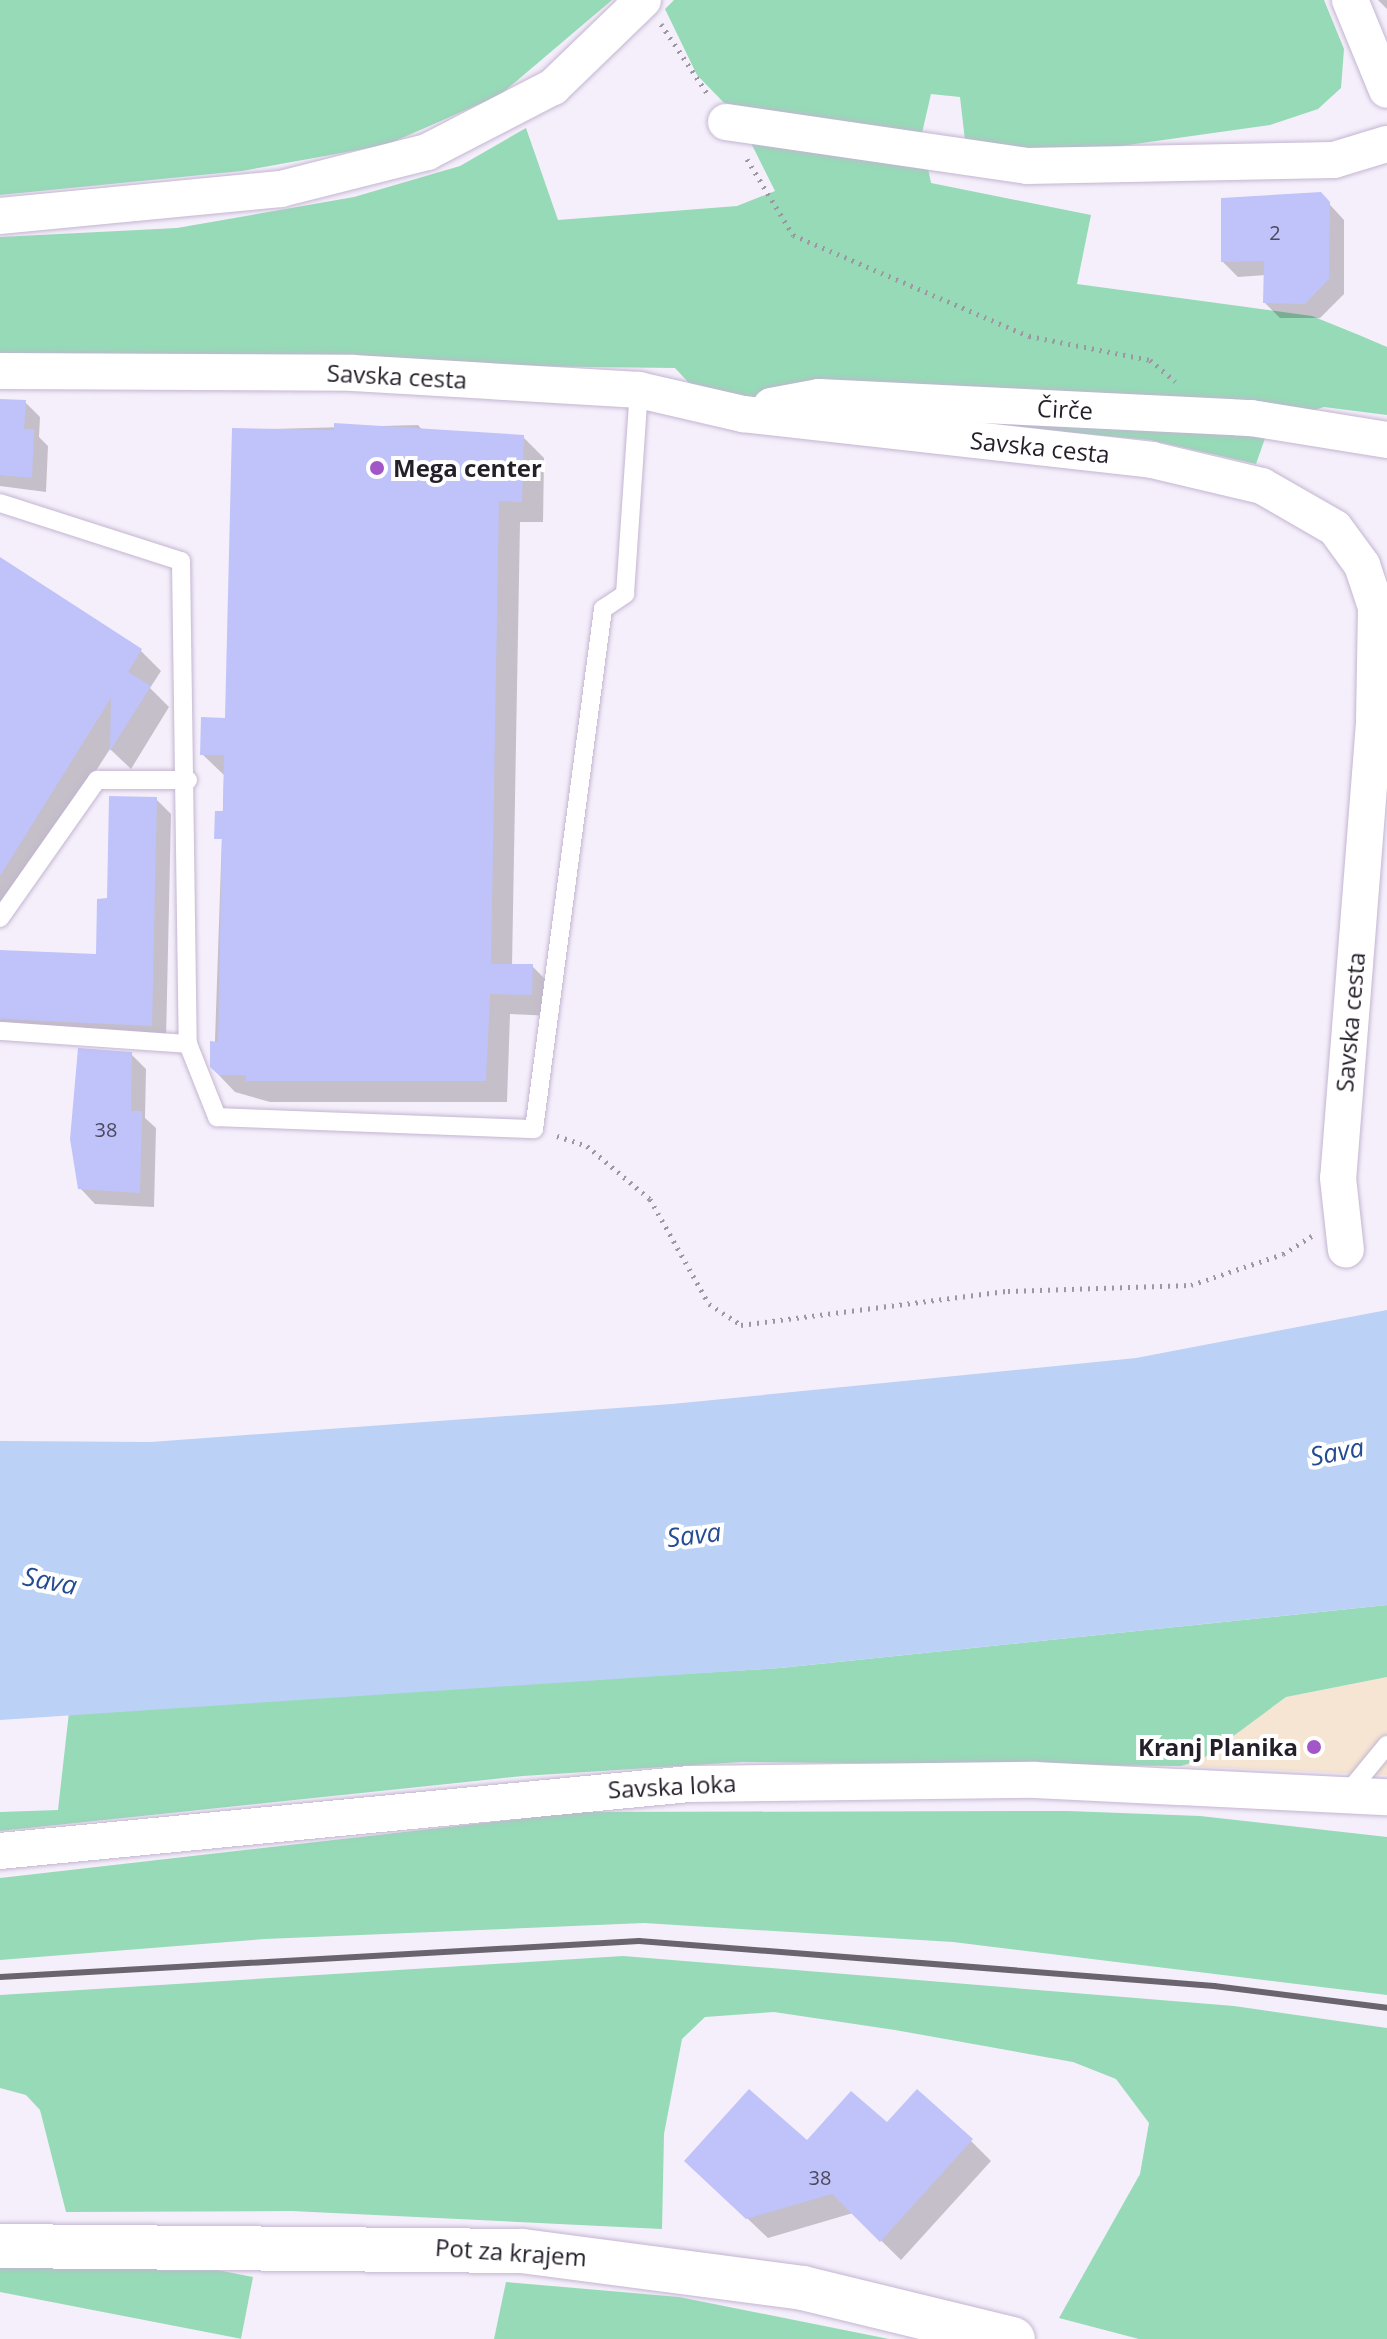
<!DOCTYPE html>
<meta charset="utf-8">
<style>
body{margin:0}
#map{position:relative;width:1387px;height:2339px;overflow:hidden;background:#f5effb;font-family:"Open Sans",sans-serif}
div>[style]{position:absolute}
.industrial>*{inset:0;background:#f6e5d3}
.green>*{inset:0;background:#96dab7;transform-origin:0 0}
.water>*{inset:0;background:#bbd1f5}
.shadow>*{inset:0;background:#0003}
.building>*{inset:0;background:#c0c3f9}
.path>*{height:5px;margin-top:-2.5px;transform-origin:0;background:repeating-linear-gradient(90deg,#9d97a2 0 2px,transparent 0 8px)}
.roads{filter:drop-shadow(0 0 2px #c3b5d1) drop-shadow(0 0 2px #c3b5d1)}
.lane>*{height:18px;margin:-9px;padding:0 9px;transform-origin:9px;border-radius:9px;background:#fff}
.street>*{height:36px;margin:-18px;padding:0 18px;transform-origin:18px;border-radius:18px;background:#fff}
.secondary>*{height:44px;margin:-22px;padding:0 22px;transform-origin:22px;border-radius:22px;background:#fff}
.rail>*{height:6px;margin:-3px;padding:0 3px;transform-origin:3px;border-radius:3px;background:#6a646f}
.dots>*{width:22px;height:22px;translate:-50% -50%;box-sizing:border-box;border:4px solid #fff;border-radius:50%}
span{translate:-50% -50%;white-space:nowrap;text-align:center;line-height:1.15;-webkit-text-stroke:8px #fff;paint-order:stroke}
.number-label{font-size:20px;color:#4c485e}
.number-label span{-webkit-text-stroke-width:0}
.street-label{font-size:24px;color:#251f2a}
.poi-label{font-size:24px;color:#251f2a;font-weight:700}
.left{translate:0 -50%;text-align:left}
.right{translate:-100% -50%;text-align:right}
.water-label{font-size:26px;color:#244c92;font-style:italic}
</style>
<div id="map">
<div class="industrial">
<div style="clip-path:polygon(1387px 1677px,1387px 1775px,1181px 1766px,1201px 1760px,1286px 1697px)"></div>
</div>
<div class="green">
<div style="clip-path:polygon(0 0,612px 0,500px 95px,386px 145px,242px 171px,0 195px)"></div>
<div style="clip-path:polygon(674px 0,1324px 0,1344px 49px,1341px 88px,1318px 109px,1270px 125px,1085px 151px,966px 149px,960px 97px,931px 94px,919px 146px,730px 109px,697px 75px,665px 9px)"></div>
<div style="clip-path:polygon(526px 128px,558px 220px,737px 206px,775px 191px,751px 143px,927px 163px,931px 183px,1091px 215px,1077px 284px,1312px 316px,1359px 335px,1387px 347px,1387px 415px,1324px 407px,1270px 424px,1256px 464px,1150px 440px,703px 398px,675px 368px,0 360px,0 237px,177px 228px,354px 197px,460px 166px)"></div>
<div style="clip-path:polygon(1387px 1605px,1387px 1677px,1286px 1697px,1201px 1760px,1181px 1766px,742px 1762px,523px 1776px,0 1831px,0 1812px,58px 1810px,69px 1712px,780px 1668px)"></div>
<div style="clip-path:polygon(1068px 1811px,1200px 1816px,1387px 1837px,1387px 1995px,953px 1942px,644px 1923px,265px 1939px,0 1960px,0 1878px,580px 1812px)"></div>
<div style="clip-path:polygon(623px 1956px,1234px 2006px,1387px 2028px,1387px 2339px,1139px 2339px,1059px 2318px,1140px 2174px,1149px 2123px,1116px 2079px,1073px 2062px,895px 2030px,774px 2012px,705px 2017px,682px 2039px,664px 2134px,662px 2229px,292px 2211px,66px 2212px,40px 2110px,26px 2095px,0 2088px,0 1995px)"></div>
<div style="left:253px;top:2277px;width:63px;height:253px;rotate:101deg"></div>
<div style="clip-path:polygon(506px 2282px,679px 2297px,889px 2339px,494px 2339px)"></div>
</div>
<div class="water">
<div style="clip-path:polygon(1387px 1310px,1387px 1605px,780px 1668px,0 1720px,0 1441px,151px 1442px,672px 1404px,1136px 1358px)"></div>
</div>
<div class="shadow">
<div style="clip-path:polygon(1378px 0,1387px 0,1387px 9px)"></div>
<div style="clip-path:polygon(1320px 194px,1344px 220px,1344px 294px,1320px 318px,1280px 318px,1265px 303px,1266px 275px,1238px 277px,1223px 262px)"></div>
<div style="clip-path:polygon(0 401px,25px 402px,40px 417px,39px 437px,48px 446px,46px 492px,0 486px)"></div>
<div style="clip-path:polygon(418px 425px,426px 434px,523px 437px,544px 458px,543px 522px,520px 522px,512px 966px,532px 966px,554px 988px,553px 1016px,510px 1014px,507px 1102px,270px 1102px,235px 1092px,214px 1070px,224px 775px,202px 754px,227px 720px,234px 430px)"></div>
<div style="clip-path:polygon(0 559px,141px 651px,161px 671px,150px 688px,169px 707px,131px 769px,110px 749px,0 919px)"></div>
<div style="clip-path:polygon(156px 799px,171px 814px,166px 1040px,0 1035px,0 952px,98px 956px,109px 900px)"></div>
<div style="clip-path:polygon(131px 1054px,146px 1069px,145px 1118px,156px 1128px,154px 1207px,95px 1204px,80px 1188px)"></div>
<div style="clip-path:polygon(971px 2141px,991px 2161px,901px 2260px,853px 2213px,768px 2238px,707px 2180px,807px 2143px)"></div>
</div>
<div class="building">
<div style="clip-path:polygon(1321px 192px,1330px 202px,1329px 279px,1305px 304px,1263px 303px,1264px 261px,1221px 262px,1221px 198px)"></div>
<div style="clip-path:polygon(0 399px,26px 400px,24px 429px,34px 429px,32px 478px,0 475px)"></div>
<div style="clip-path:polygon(334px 423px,524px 435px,522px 502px,499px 501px,491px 964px,533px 964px,532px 995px,490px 994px,486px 1081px,246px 1081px,246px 1075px,219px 1075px,210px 1067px,210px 1041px,218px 1042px,222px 839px,214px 839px,215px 811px,223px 811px,224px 755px,200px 755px,201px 717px,225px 718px,232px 428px,334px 430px)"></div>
<div style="clip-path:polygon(0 557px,142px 649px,128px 672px,151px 686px,110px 751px,111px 698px,0 876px)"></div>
<div style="clip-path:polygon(109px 796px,157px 797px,152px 1026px,0 1019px,0 950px,96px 954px,97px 899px,107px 898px)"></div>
<div style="clip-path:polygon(78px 1048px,132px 1052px,131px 1111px,142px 1111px,140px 1193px,78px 1189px,70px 1139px)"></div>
<div style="clip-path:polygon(749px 2089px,807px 2140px,851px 2091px,887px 2122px,917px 2089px,973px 2139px,880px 2242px,832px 2194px,746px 2219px,684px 2161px)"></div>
</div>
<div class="path">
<div style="left:661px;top:24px;width:87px;rotate:56.3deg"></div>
<div style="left:747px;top:159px;width:89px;rotate:58.8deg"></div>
<div style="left:793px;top:235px;width:257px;rotate:23.2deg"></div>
<div style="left:1029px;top:336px;width:123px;rotate:11.2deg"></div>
<div style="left:1150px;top:360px;width:33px;rotate:40deg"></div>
<div style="left:557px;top:1136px;width:32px;rotate:18deg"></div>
<div style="left:587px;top:1146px;width:82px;rotate:40.1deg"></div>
<div style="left:650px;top:1199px;width:120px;rotate:60.7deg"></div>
<div style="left:709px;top:1304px;width:38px;rotate:33deg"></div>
<div style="left:741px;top:1325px;width:269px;rotate:-7.3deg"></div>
<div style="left:1008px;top:1291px;width:183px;rotate:-1.9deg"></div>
<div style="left:1191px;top:1285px;width:97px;rotate:-18.6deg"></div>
<div style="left:1283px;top:1254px;width:36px;rotate:-32deg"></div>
</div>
<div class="roads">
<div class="lane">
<div style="left:0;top:503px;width:190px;rotate:17.8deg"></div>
<div style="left:181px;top:561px;width:483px;rotate:89.2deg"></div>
<div style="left:188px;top:1044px;width:188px;rotate:-176deg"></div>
<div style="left:0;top:918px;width:169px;rotate:-54.9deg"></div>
<div style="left:97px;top:780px;width:91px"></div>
<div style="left:188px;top:1044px;width:79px;rotate:68.3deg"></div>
<div style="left:217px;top:1117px;width:317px;rotate:2.2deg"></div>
<div style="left:534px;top:1129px;width:525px;rotate:-82.44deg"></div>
<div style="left:603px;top:609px;width:27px;rotate:-34deg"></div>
<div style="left:625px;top:594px;width:204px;rotate:-86.1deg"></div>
<div style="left:1346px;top:1795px;width:65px;rotate:-50.6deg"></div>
</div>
<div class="street">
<div style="left:1350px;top:0;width:97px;rotate:67.7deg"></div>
<div style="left:726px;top:122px;width:304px;rotate:8.3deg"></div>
<div style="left:1027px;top:166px;width:307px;rotate:-1.1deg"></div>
<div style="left:1334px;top:160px;width:55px;rotate:-16.8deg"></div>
<div style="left:0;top:216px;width:282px;rotate:-5.5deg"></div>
<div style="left:281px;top:189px;width:151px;rotate:-14.2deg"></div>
<div style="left:427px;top:152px;width:142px;rotate:-27.3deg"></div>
<div style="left:553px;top:87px;width:125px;rotate:-44deg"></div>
<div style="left:0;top:371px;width:353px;rotate:0.3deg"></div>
<div style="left:353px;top:373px;width:287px;rotate:3.4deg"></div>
<div style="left:639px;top:390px;width:107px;rotate:13deg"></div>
<div style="left:743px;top:414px;width:412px;rotate:6.4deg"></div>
<div style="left:1152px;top:460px;width:113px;rotate:13.3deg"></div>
<div style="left:1262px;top:486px;width:84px;rotate:29.9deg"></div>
<div style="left:1335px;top:528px;width:46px;rotate:53.9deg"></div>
<div style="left:1362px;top:565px;width:44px;rotate:71.6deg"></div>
<div style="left:1376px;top:607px;width:116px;rotate:91deg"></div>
<div style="left:1374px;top:723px;width:456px;rotate:94.5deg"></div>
<div style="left:1338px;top:1178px;width:72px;rotate:83.7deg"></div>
<div style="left:771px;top:406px;width:49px;rotate:-10.6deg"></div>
<div style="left:819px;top:397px;width:433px;rotate:2.8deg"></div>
<div style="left:1251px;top:418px;width:138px;rotate:9.2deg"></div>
<div style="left:0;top:1851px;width:692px;rotate:-5.55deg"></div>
<div style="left:689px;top:1784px;width:346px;rotate:-0.7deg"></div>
<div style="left:1035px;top:1780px;width:352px;rotate:2.8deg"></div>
</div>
<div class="secondary">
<div style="left:0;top:2246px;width:522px;rotate:0.55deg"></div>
<div style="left:522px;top:2251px;width:283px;rotate:7.5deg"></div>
<div style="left:803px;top:2288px;width:216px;rotate:13.7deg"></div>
</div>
</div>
<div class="rail">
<div style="left:0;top:1977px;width:640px;rotate:-3.22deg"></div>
<div style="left:639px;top:1941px;width:577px;rotate:4.47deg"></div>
<div style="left:1214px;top:1986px;width:174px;rotate:7.2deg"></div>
</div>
<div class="dots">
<div style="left:377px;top:468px;background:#a256c8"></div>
<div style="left:1314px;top:1747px;background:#a256c8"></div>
</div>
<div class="number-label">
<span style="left:1275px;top:232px">2</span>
<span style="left:106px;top:1129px">38</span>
<span style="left:820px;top:2177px">38</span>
</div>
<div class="street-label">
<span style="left:397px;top:376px;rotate:3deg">Savska cesta</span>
<span style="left:1065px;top:409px;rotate:3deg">Čirče</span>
<span style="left:1040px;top:447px;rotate:6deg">Savska cesta</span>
<span style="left:1350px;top:1022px;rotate:-85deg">Savska cesta</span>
<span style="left:672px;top:1786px;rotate:-3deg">Savska loka</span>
<span style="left:511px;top:2252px;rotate:4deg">Pot za krajem</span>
</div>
<div class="poi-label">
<span class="left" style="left:393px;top:468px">Mega center</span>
<span class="right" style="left:1298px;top:1747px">Kranj Planika</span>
</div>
<div class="water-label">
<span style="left:1337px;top:1452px;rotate:-11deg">Sava</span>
<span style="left:694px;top:1535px;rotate:-7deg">Sava</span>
<span style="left:50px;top:1581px;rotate:11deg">Sava</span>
</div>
</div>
